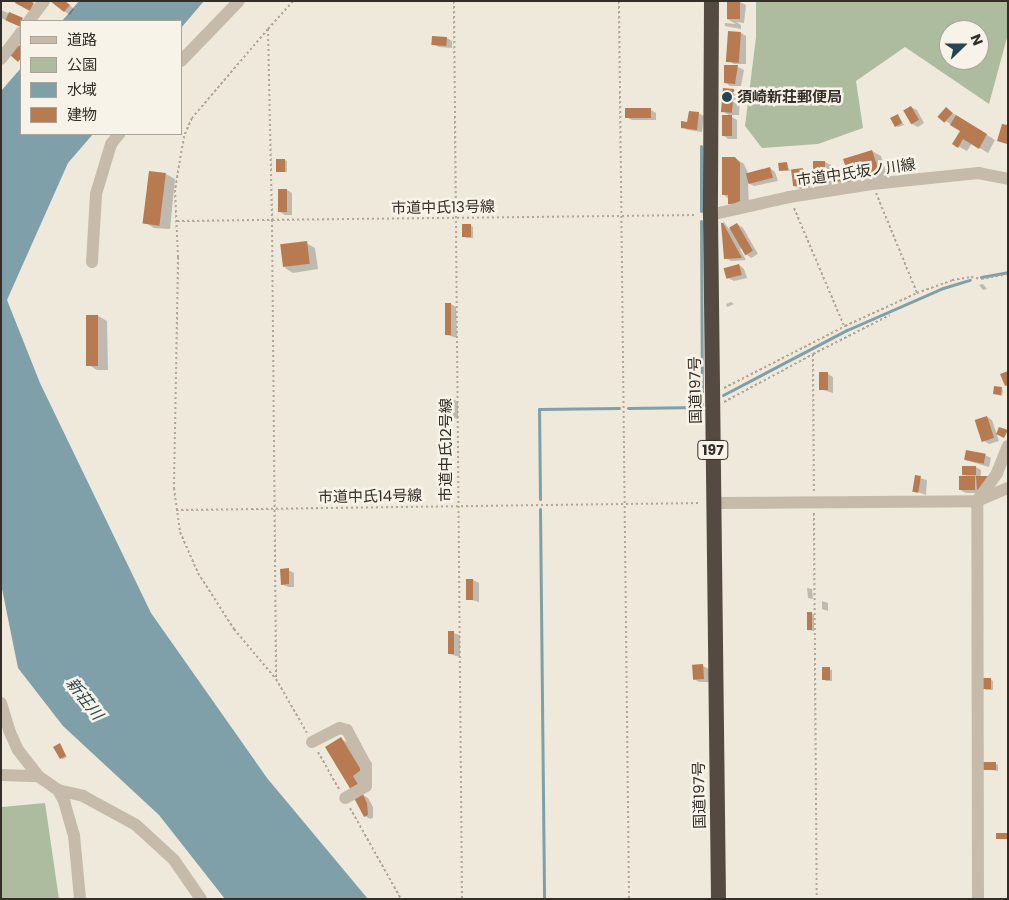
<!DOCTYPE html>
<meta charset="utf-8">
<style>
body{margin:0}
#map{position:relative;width:1009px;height:900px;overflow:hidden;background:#efe9dc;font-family:Poppins,"Noto Sans JP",sans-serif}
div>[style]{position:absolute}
.green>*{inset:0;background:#adbc9e}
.water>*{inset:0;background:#7fa0a9}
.shadow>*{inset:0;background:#0003}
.stream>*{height:3px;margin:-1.5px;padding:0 1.5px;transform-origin:1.5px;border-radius:1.5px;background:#7fa0a9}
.building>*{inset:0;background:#b87b51;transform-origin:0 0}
.path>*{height:2px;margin-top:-1px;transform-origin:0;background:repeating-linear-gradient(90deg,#b1a594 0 2.5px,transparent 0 5px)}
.minor>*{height:12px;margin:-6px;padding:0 6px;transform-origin:6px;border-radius:6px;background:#c6bbaa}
.highway>*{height:15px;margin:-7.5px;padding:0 7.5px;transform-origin:7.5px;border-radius:7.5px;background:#544a41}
.dots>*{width:14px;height:14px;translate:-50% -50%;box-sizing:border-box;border:2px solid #f7f3e8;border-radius:50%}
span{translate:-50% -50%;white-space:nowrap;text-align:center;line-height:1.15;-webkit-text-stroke:5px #f7f3e8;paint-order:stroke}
.shield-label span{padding:1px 4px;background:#f7f3e8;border:1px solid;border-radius:4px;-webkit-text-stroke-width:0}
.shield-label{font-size:14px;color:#342e28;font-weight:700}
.poi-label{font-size:15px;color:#342e28;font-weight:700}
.left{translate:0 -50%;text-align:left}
.street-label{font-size:15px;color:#342e28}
.water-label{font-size:16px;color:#234650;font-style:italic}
.frame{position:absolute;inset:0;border:2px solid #342e28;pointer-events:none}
.legend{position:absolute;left:20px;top:20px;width:162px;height:115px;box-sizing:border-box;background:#f7f3e8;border:1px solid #a9a49b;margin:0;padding:6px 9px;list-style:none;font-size:15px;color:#342e28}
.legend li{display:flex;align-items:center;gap:10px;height:25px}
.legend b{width:25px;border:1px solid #a9a49b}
.north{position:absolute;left:939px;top:20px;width:50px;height:50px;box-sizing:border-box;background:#f7f3e8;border:1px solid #a9a49b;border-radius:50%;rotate:68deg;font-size:14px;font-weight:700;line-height:20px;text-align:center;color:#342e28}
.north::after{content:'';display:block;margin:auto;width:18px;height:22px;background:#234650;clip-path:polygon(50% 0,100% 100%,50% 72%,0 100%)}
</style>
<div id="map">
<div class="green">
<div style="clip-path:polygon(evenodd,756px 1px,1008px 1px,1008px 34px,989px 104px,905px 47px,856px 81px,863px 128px,818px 144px,762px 148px,745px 126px,756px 37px,756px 1px,949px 30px,979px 30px,979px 60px,949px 60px,949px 30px)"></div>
<div style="clip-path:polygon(45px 803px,59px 899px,1px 899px,2px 807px)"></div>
</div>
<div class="water">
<div style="clip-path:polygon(79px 1px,204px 1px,181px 28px,181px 21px,62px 21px)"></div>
<div style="clip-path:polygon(21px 68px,21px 134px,93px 134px,68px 163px,7px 300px,40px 383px,151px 613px,267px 778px,368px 899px,225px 899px,159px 815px,63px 726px,18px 668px,1px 584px,1px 91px)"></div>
</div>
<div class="shadow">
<div style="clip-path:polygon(65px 1px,74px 9px,70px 15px,64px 11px)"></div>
<div style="clip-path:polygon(728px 1px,740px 2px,746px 5px,744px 23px,736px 22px,741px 25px,741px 29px,725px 26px,725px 23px,736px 24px,727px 19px)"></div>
<div style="clip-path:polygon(1px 10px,22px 19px,25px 21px,21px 21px,21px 27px,1px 18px)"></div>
<div style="clip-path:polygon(741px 33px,746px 36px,746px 64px,734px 64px,729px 61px)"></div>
<div style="clip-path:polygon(447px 38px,452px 41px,452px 48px,439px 47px,433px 44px)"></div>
<div style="clip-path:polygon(726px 66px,738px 67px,744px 70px,741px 86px,730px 86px,725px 82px)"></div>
<div style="clip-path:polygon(724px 90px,734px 90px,740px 94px,739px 115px,728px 115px,737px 120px,737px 139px,728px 139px,723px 135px,732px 117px,723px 111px)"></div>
<div style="clip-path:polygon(911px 107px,917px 110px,924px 123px,918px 127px,912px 124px,905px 111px)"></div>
<div style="clip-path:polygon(651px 110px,656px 113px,656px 120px,632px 120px,626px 117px)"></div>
<div style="clip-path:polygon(951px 112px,995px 140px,988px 153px,972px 143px,967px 151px,954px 144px,961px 131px,940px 117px)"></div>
<div style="clip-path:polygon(698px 113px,704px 116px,702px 132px,688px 130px,682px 127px)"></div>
<div style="clip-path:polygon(898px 116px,904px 125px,898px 127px,896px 126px)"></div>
<div style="clip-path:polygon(872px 151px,881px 156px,888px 179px,877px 182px,869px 177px,865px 167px,859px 169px,861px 174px,855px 176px,856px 186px,839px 185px,832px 180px,832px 185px,821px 186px,816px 183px,825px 162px,831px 165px,832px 176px,853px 173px,848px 170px,845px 160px)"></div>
<div style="clip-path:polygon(735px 158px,744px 164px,748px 173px,770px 168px,775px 172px,778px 181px,754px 186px,748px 183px,749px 206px,738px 208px,723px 194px)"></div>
<div style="clip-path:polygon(285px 160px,287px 161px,287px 172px,280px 172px,278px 171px)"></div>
<div style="clip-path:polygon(787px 164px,790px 171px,802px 169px,808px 172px,810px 188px,800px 189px,794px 186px,792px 171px,781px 171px)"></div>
<div style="clip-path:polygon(166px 174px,175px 179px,170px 229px,154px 228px,146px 223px)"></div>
<div style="clip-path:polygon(287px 190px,292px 193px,292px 215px,285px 215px,280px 212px)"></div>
<div style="clip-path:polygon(723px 221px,729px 229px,737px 224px,743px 228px,758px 254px,751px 258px,746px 254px,742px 248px,740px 249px,746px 260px,731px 261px,726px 258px)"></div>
<div style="clip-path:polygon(471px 226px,473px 227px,473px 238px,466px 238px,463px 236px)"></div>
<div style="clip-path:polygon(306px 243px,315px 248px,318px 269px,293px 273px,285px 268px)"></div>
<div style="clip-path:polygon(739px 265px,744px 269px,747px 278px,734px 281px,728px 278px)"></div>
<div style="clip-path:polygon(983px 284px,987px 289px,983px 290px,979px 285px)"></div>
<div style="clip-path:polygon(731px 302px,734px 304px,727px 307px,726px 304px)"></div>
<div style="clip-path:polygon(451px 304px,456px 307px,457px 338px,447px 335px)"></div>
<div style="clip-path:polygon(98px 316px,107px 321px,108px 370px,97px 370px,89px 365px)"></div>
<div style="clip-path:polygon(828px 374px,833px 377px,833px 393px,820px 389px)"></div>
<div style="clip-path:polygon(1001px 389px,1003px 390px,1002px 396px,994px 394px)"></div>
<div style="clip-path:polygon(453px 399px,458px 402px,458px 419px,447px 416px)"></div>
<div style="clip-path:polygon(987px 417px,992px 420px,999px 441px,989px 444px,984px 441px)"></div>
<div style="clip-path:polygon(985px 455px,991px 458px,989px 467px,965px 460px)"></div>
<div style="clip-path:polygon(976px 467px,981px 470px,980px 493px,966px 493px,960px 490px,970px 478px,964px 474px)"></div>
<div style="clip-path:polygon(916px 477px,927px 480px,926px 495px,915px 491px)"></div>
<div style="clip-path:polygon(288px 570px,294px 573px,294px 587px,288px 587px,282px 584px)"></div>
<div style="clip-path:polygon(473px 580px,479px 583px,479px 602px,468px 599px)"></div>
<div style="clip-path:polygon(807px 588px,812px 589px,813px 599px,808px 598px)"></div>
<div style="clip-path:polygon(822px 601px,828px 603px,828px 611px,822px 609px)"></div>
<div style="clip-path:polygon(811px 613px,814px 615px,814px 631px,808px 630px)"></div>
<div style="clip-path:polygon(449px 632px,460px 635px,460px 657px,449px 654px)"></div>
<div style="clip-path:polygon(703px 666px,709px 669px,709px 682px,699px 682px,694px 679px)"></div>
<div style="clip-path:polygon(829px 669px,832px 670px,832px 681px,826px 681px,823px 679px)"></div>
<div style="clip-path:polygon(990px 679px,993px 681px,993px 690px,986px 690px,984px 688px)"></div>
<div style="clip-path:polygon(341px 739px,350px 744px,369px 775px,361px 794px,368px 798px,373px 807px,373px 818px,370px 819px,365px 816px,352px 790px)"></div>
<div style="clip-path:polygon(60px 745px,67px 757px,63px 759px,61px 758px)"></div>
<div style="clip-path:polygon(995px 763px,998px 765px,998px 771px,985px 769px)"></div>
</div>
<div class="stream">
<div style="left:701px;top:146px;width:65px;rotate:90deg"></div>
<div style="left:981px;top:277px;width:27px;rotate:-10deg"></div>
<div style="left:723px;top:395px;width:140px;rotate:-27.7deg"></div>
<div style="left:847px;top:330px;width:105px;rotate:-23.6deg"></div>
<div style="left:943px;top:288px;width:28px;rotate:-17deg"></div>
<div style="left:628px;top:408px;width:74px;rotate:-0.8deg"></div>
<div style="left:702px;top:407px;width:186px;rotate:-90.3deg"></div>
<div style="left:540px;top:499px;width:90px;rotate:-90.6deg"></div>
<div style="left:539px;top:409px;width:80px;rotate:-0.7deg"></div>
<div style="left:540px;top:509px;width:390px;rotate:89.4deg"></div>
</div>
<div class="building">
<div style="clip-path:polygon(16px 1px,30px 1px,34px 3px,30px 11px,15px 3px)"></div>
<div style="clip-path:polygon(50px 1px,65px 1px,70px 5px,64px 12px)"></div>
<div style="left:727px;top:1px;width:13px;height:18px"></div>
<div style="left:9px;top:12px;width:15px;height:9px;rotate:23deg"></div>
<div style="left:728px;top:31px;width:13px;height:31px;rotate:4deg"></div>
<div style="left:432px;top:36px;width:15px;height:9px;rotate:4deg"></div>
<div style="clip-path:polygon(19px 45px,21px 47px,21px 58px,18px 62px,10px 55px)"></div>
<div style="clip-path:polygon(724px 65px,738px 65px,735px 84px,724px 83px)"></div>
<div style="left:723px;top:88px;width:11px;height:24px;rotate:5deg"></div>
<div style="left:911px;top:106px;width:16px;height:9px;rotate:60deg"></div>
<div style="left:946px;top:107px;width:9px;height:13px;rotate:41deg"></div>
<div style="left:625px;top:108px;width:26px;height:10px"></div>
<div style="clip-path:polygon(689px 111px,699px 112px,697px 130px,681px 128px,681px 121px,687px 122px)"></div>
<div style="clip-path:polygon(898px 114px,902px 123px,895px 127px,890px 118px)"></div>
<div style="left:722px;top:115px;width:10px;height:21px"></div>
<div style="clip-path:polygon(956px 115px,987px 134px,979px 149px,963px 139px,958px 148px,952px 144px,960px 131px,950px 125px)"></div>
<div style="clip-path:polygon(1002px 124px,1008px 125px,1007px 144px,997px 141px)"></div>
<div style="clip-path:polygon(872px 150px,880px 174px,868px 178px,862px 161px,851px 164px,853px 169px,847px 171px,843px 159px)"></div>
<div style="clip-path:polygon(722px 157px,735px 157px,740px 163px,740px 201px,733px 204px,728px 204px,728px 195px,722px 195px)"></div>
<div style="left:276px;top:159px;width:9px;height:13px"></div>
<div style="left:813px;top:161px;width:12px;height:22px"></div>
<div style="left:787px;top:162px;width:8px;height:9px;rotate:83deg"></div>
<div style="left:770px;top:167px;width:11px;height:25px;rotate:75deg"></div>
<div style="left:803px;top:168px;width:17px;height:12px;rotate:83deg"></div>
<div style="left:149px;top:171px;width:17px;height:53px;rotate:7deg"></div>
<div style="clip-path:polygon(850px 172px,851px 183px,844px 184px,844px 181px,833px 182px,832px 174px)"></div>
<div style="left:278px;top:189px;width:9px;height:23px"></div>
<div style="clip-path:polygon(721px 223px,723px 223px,742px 258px,724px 259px)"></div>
<div style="left:737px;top:223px;width:32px;height:9px;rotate:60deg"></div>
<div style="left:471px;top:224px;width:13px;height:9px;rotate:90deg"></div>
<div style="left:307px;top:241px;width:23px;height:27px;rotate:83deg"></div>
<div style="left:739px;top:264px;width:11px;height:16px;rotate:75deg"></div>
<div style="left:445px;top:303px;width:6px;height:32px"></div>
<div style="left:86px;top:315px;width:12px;height:51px"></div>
<div style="clip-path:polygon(1008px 371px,1008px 385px,1005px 386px,1000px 374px)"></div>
<div style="left:819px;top:372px;width:9px;height:18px"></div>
<div style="left:994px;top:386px;width:8px;height:8px;rotate:7deg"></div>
<div style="left:446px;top:397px;width:7px;height:19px;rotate:8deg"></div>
<div style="left:987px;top:416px;width:23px;height:13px;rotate:72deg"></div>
<div style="clip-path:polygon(999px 427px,1008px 430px,1004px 438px,996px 434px)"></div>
<div style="left:966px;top:450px;width:20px;height:10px;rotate:11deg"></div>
<div style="left:962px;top:466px;width:14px;height:9px"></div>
<div style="left:915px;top:475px;width:6px;height:17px;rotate:9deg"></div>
<div style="left:975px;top:476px;width:14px;height:16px;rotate:90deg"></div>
<div style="clip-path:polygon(976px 476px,988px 476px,983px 486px,977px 490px)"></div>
<div style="clip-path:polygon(289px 568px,289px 584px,281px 585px,280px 569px)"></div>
<div style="left:466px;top:579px;width:7px;height:21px"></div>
<div style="left:807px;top:612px;width:5px;height:18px"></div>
<div style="left:448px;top:631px;width:6px;height:23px"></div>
<div style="left:703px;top:664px;width:15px;height:11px;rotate:86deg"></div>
<div style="left:822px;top:667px;width:8px;height:13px"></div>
<div style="left:982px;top:678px;width:9px;height:11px"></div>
<div style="clip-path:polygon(341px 737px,361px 770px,353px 776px,359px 786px,351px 790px,325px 747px)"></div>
<div style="clip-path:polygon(60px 743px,66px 756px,60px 759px,53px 747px)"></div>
<div style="left:983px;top:762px;width:13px;height:8px"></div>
<div style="clip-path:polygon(363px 794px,367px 803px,368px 815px,364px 817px,354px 798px)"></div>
<div style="left:1008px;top:833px;width:6px;height:12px;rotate:90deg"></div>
</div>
<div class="path">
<div style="left:454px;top:1px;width:898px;rotate:89.49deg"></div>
<div style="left:619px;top:1px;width:898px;rotate:89.36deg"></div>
<div style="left:268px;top:29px;width:117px;rotate:130.5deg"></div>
<div style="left:192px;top:118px;width:20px;rotate:114deg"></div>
<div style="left:184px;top:136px;width:55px;rotate:99.5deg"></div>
<div style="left:175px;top:190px;width:67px;rotate:87.4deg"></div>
<div style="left:178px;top:257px;width:231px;rotate:91deg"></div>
<div style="left:174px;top:488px;width:44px;rotate:82.2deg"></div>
<div style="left:180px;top:532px;width:45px;rotate:66.3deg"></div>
<div style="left:198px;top:573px;width:67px;rotate:57.3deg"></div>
<div style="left:234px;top:629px;width:65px;rotate:50deg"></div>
<div style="left:276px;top:679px;width:62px;rotate:60.1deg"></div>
<div style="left:876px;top:193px;width:108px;rotate:67.7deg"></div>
<div style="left:794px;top:208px;width:128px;rotate:67deg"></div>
<div style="left:177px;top:221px;width:520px;rotate:-0.66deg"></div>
<div style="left:813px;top:354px;width:86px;rotate:-26.9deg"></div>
<div style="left:724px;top:388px;width:136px;rotate:-27.1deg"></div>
<div style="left:845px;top:326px;width:79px;rotate:-24.6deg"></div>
<div style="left:917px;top:293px;width:37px;rotate:-20deg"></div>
<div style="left:952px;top:280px;width:19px;rotate:-9deg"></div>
<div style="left:971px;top:277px;width:10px;rotate:11deg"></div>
<div style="left:981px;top:279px;width:27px;rotate:-10deg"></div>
<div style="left:724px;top:402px;width:101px;rotate:-28.3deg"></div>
<div style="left:813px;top:354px;width:137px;rotate:89.6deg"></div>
<div style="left:176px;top:510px;width:525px;rotate:-0.76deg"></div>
<div style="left:814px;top:513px;width:386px;rotate:89.6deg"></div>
<div style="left:276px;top:677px;width:456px;rotate:-90.5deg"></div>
<div style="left:272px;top:221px;width:192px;rotate:-91.2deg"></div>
<div style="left:268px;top:29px;width:38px;rotate:-48deg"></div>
<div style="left:318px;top:752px;width:43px;rotate:60.4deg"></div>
<div style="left:350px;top:808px;width:104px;rotate:60.7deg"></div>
</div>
<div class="minor">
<div style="left:29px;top:21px;width:25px;rotate:-53deg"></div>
<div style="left:1px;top:59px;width:34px;rotate:-53deg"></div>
<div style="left:181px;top:61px;width:83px;rotate:-46deg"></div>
<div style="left:710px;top:215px;width:81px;rotate:-12.8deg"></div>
<div style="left:789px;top:197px;width:84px;rotate:-8.9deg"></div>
<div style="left:872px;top:184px;width:107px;rotate:-5.9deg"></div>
<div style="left:978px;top:173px;width:31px;rotate:11deg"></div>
<div style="left:92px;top:262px;width:68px;rotate:-86.6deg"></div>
<div style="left:96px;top:194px;width:52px;rotate:-73.3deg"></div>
<div style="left:111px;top:144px;width:13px;rotate:-51deg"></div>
<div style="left:713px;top:503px;width:264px;rotate:-0.4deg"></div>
<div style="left:977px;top:501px;width:34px;rotate:-23deg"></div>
<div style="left:1px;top:703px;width:28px;rotate:73deg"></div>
<div style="left:9px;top:730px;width:22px;rotate:66deg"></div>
<div style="left:18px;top:750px;width:33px;rotate:52deg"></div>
<div style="left:38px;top:776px;width:24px;rotate:35deg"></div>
<div style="left:58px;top:790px;width:13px;rotate:61deg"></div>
<div style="left:64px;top:801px;width:35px;rotate:74deg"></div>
<div style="left:74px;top:835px;width:64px;rotate:84.6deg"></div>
<div style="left:312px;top:742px;width:31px;rotate:-27deg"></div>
<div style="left:340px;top:728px;width:7px;rotate:16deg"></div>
<div style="left:347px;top:730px;width:40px;rotate:62deg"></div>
<div style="left:366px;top:765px;width:21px;rotate:90deg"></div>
<div style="left:366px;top:786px;width:24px;rotate:150deg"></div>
<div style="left:1px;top:775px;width:37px;rotate:2deg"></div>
<div style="left:58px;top:790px;width:26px;rotate:13deg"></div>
<div style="left:83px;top:796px;width:60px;rotate:28.7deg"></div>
<div style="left:136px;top:825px;width:52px;rotate:42.6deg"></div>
<div style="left:174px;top:860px;width:47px;rotate:55.3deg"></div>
<div style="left:978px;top:899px;width:398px;rotate:-90.1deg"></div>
<div style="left:977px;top:501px;width:34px;rotate:-54deg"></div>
<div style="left:997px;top:473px;width:29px;rotate:-68deg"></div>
</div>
<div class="highway">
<div style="left:711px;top:1px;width:214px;rotate:90.3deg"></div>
<div style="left:710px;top:215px;width:684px;rotate:89.33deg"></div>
</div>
<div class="dots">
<div style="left:727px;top:97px;background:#234650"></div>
</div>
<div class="shield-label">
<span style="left:713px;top:450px">197</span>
</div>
<div class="poi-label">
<span class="left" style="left:737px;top:97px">須崎新荘郵便局</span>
</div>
<div class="street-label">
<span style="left:856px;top:172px;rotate:-8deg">市道中氏坂ノ川線</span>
<span style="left:443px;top:207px;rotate:-1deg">市道中氏13号線</span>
<span style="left:695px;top:390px;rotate:-91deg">国道197号</span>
<span style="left:446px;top:450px;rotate:-90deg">市道中氏12号線</span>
<span style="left:370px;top:496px;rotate:-1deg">市道中氏14号線</span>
<span style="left:699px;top:795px;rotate:-91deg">国道197号</span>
</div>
<div class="water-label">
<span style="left:84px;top:699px;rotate:52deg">新荘川</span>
</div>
<div class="frame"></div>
<ul class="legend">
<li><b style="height:6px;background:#c6bbaa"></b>道路</li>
<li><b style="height:14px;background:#adbc9e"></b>公園</li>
<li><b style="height:14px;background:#7fa0a9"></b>水域</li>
<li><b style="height:14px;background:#b87b51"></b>建物</li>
</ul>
<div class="north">N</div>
</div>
